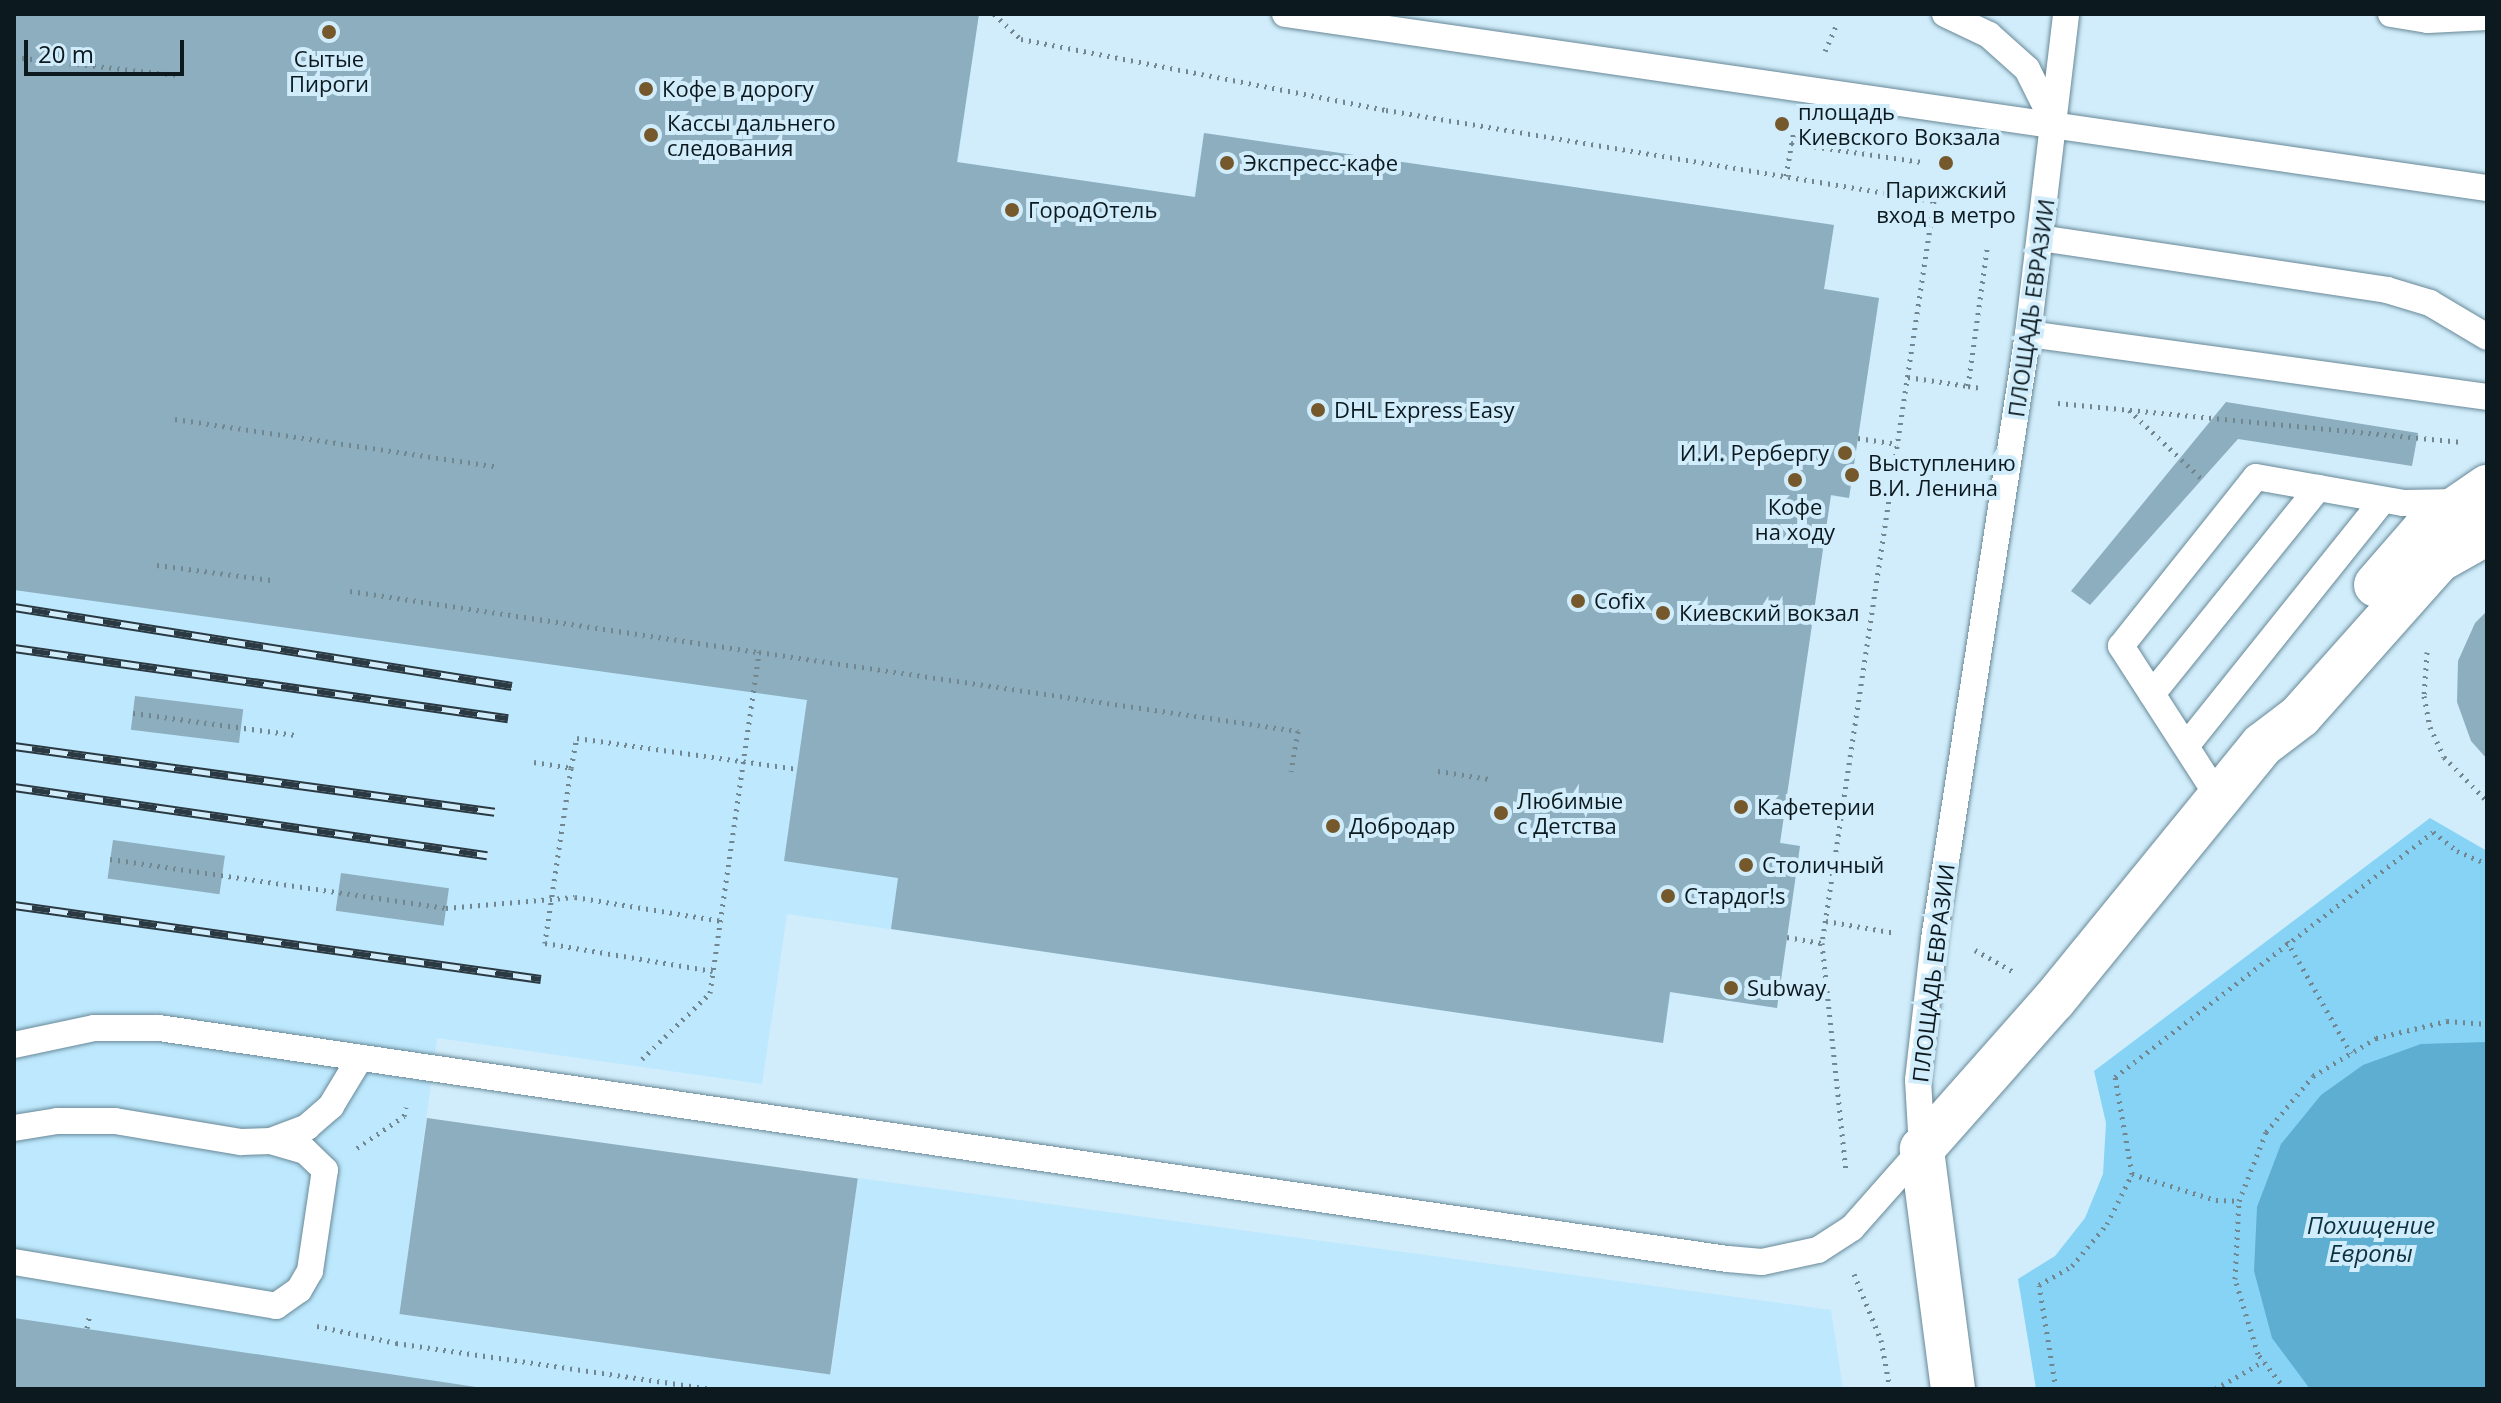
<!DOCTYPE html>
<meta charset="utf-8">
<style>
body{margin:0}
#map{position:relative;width:2501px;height:1403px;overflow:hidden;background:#d1edfb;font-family:"Open Sans",sans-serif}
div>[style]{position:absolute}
.built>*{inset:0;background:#bde8fd}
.green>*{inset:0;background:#87d3f5}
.water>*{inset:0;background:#5daed0}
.building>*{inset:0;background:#8caebe;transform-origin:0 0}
.path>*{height:5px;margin-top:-2.5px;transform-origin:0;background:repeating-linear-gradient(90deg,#728690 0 2px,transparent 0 8px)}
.roads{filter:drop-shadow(0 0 2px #698998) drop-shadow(0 0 2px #698998)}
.lane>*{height:26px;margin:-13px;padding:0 13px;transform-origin:13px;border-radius:13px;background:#fff}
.street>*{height:44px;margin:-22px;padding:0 22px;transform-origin:22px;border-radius:22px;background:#fff}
.rail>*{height:9px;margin-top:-4.5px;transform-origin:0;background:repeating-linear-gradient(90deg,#d1edfb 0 18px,#2b3a42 0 36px);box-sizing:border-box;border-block:2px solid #2b3a42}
.dots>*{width:22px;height:22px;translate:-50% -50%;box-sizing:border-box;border:4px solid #d1edfb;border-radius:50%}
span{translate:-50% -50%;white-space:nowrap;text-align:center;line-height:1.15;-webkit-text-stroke:8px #d1edfb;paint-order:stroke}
.poi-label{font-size:22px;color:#0c191f}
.left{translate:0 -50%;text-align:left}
.right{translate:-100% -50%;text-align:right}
.street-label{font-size:22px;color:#0c191f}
.water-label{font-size:24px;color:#0c3241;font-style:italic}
.frame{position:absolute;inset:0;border:16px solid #0c191f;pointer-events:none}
.scale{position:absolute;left:24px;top:40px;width:160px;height:36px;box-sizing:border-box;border:4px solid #0c191f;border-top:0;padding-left:10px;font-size:24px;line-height:28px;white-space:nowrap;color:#0c191f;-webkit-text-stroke:6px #d1edfb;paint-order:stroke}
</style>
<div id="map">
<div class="built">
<div style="clip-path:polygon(14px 14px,979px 14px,958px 162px,1194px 197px,1204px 133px,1834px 225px,1824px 289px,1879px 298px,1849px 498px,1830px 496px,1780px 842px,1800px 846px,1777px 1008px,1671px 992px,1663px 1043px,787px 914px,762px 1084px,437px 1038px,400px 1314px,831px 1374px,858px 1178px,1831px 1310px,1843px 1389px,14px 1389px)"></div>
</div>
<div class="green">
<div style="clip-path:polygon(2430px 818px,2487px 851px,2487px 1389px,2036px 1389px,2018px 1279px,2055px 1256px,2085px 1218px,2103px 1174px,2106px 1123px,2094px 1071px)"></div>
</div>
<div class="water">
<div style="clip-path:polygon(2487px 1042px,2487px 1389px,2310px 1389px,2272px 1338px,2254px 1271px,2257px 1207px,2281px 1144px,2321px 1095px,2363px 1065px,2421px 1044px)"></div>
</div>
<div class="building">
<div style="clip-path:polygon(14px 14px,979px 14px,957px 162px,1195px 197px,1204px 133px,1834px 225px,1824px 289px,1879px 298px,1849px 498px,1831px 495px,1780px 843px,1800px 846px,1777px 1008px,1670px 992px,1663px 1043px,891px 929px,898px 878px,784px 861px,807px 700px,14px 590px)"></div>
<div style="clip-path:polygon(2226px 402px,2418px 433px,2412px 466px,2238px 439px,2090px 605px,2071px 591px)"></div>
<div style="clip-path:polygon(2487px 611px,2487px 759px,2471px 741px,2457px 702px,2458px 661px,2475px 623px)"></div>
<div style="left:135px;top:696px;width:109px;height:34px;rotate:7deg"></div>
<div style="left:113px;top:840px;width:113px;height:39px;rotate:8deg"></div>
<div style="left:341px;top:873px;width:109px;height:38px;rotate:8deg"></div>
<div style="left:427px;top:1118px;width:435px;height:198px;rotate:8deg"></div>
<div style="clip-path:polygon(14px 1318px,476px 1387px,476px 1389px,14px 1389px)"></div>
</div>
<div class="path">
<div style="left:994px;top:14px;width:37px;rotate:43deg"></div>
<div style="left:1021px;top:39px;width:372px;rotate:11deg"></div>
<div style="left:1386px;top:110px;width:556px;rotate:9.43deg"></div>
<div style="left:1934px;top:201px;width:750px;rotate:98.58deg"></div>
<div style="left:1825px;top:51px;width:27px;rotate:-66deg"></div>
<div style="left:14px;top:57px;width:163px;rotate:6.3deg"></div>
<div style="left:1791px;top:143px;width:132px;rotate:8.3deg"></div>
<div style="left:1786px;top:176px;width:47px;rotate:-80.1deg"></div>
<div style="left:1908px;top:377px;width:61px;rotate:8.5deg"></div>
<div style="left:1968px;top:386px;width:138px;rotate:-82.1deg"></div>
<div style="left:1968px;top:386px;width:13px;rotate:9deg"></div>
<div style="left:2058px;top:403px;width:406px;rotate:5.5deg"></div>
<div style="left:2129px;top:410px;width:100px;rotate:43.4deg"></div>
<div style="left:175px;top:419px;width:323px;rotate:8.4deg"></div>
<div style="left:1858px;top:438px;width:40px;rotate:8.5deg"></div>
<div style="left:157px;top:565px;width:115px;rotate:7.5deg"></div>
<div style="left:350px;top:591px;width:414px;rotate:8.5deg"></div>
<div style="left:2427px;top:652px;width:44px;rotate:93.9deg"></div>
<div style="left:2424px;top:696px;width:32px;rotate:79deg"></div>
<div style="left:2430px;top:727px;width:33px;rotate:65deg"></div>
<div style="left:2444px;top:757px;width:62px;rotate:45.7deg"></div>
<div style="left:133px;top:713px;width:164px;rotate:7.7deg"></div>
<div style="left:534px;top:762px;width:37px;rotate:9deg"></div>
<div style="left:571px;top:768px;width:177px;rotate:98.5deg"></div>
<div style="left:545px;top:943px;width:170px;rotate:9.5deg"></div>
<div style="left:571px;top:768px;width:31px;rotate:-79deg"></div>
<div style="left:577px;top:738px;width:222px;rotate:8deg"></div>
<div style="left:1438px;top:771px;width:52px;rotate:8.9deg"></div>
<div style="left:110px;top:859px;width:340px;rotate:8.3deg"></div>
<div style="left:446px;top:908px;width:129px;rotate:-4.9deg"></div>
<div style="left:575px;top:897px;width:149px;rotate:9.3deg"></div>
<div style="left:1826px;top:921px;width:71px;rotate:9.7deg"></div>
<div style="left:1787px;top:937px;width:36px;rotate:10deg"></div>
<div style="left:1822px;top:943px;width:230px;rotate:84deg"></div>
<div style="left:2287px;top:941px;width:129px;rotate:60.3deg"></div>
<div style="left:1975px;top:950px;width:43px;rotate:29.6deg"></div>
<div style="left:642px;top:1059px;width:95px;rotate:-44.1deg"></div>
<div style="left:710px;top:993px;width:345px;rotate:-81.8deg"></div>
<div style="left:759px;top:652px;width:545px;rotate:8.34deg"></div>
<div style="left:1298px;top:731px;width:41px;rotate:99.9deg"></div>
<div style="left:357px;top:1148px;width:57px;rotate:-34.2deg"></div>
<div style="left:404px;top:1116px;width:9px;rotate:-77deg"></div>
<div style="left:2132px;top:1174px;width:88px;rotate:17.2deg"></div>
<div style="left:2216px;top:1200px;width:23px;rotate:2deg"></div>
<div style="left:1854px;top:1274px;width:71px;rotate:67.8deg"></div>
<div style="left:1881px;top:1340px;width:50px;rotate:79.6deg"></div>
<div style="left:317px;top:1326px;width:81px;rotate:12.1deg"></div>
<div style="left:396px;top:1343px;width:317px;rotate:8.3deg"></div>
<div style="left:87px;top:1328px;width:14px;rotate:-78deg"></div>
<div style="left:2056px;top:1389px;width:105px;rotate:-99.3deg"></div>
<div style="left:2039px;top:1285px;width:38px;rotate:-30deg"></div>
<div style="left:2072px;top:1266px;width:55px;rotate:-50.2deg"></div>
<div style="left:2107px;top:1224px;width:56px;rotate:-63.4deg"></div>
<div style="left:2132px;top:1174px;width:98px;rotate:-99.9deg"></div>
<div style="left:2115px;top:1077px;width:401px;rotate:-37.6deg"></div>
<div style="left:2433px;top:832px;width:31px;rotate:38deg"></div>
<div style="left:2457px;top:851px;width:33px;rotate:23deg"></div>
<div style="left:2215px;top:1389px;width:56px;rotate:-29.7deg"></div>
<div style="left:2285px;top:1389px;width:44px;rotate:-127.6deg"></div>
<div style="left:2258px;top:1354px;width:78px;rotate:-107deg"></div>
<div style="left:2235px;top:1279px;width:78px;rotate:-87.1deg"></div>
<div style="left:2239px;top:1201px;width:74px;rotate:-68.6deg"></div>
<div style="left:2266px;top:1132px;width:73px;rotate:-50deg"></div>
<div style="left:2313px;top:1076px;width:74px;rotate:-31.1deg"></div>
<div style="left:2376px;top:1038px;width:73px;rotate:-13.5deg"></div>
<div style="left:2447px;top:1021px;width:40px;rotate:4.3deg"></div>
</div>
<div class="roads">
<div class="lane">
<div style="left:1285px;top:14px;width:1215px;rotate:8.24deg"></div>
<div style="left:1945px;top:14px;width:49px;rotate:25.5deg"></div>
<div style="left:1989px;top:35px;width:51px;rotate:41.8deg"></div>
<div style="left:2027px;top:69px;width:65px;rotate:63.4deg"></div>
<div style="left:2391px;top:14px;width:37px;rotate:9deg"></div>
<div style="left:2428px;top:20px;width:59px;rotate:-2.9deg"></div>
<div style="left:2040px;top:238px;width:351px;rotate:8.5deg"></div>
<div style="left:2387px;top:290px;width:45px;rotate:16.8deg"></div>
<div style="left:2430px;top:303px;width:66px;rotate:30.8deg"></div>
<div style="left:2028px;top:334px;width:463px;rotate:7.8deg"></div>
<div style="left:2152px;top:694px;width:265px;rotate:-51.1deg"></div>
<div style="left:2186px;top:746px;width:315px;rotate:-51.3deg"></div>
<div style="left:2219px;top:798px;width:181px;rotate:-122.8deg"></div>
<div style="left:2121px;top:646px;width:216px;rotate:-51.4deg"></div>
<div style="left:2256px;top:477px;width:149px;rotate:10deg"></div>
<div style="left:2403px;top:503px;width:57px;rotate:-1deg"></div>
<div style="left:14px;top:1045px;width:82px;rotate:-12deg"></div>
<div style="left:94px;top:1028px;width:65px"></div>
<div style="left:159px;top:1028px;width:1586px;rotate:8.38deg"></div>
<div style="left:1728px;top:1259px;width:34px;rotate:5deg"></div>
<div style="left:1762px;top:1262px;width:57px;rotate:-12.1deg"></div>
<div style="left:1818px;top:1250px;width:40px;rotate:-32.9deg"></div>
<div style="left:1852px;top:1228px;width:106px;rotate:-48.5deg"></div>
<div style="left:1922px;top:1149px;width:69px;rotate:-93.3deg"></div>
<div style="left:1918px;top:1080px;width:142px;rotate:-83.5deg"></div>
<div style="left:1934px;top:939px;width:612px;rotate:-81.17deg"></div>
<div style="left:2028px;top:334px;width:322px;rotate:-83.2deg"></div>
<div style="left:14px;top:1128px;width:44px;rotate:-9.2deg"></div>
<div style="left:57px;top:1121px;width:58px"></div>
<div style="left:115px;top:1121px;width:128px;rotate:9.5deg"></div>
<div style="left:241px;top:1142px;width:30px;rotate:-2deg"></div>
<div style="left:271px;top:1141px;width:39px;rotate:-21deg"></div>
<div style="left:307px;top:1127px;width:32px;rotate:-41deg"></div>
<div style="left:331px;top:1106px;width:56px;rotate:-58.9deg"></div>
<div style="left:14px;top:1262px;width:266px;rotate:9.5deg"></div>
<div style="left:276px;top:1306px;width:28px;rotate:-35deg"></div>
<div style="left:299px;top:1290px;width:22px;rotate:-60deg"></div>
<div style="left:310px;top:1271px;width:102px;rotate:-81.6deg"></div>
<div style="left:325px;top:1170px;width:28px;rotate:-136deg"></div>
<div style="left:305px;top:1151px;width:35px;rotate:-164deg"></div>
</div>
<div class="street">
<div style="left:2376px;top:585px;width:72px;rotate:-49deg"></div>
<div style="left:2423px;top:531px;width:78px;rotate:-34.5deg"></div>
<div style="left:1953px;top:1389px;width:242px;rotate:-97.4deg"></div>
<div style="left:1922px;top:1149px;width:199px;rotate:-48.5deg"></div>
<div style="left:2054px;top:1000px;width:329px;rotate:-50.8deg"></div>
<div style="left:2262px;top:745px;width:48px;rotate:-37.3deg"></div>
<div style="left:2300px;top:716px;width:209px;rotate:-48.3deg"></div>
<div style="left:2439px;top:560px;width:55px;rotate:-29.4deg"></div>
</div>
</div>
<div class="rail">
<div style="left:14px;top:607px;width:504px;rotate:9.01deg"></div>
<div style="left:14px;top:648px;width:499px;rotate:8.1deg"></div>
<div style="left:14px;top:746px;width:485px;rotate:7.8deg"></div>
<div style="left:14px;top:787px;width:478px;rotate:8.2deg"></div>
<div style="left:14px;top:905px;width:532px;rotate:7.99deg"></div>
</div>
<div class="dots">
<div style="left:329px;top:32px;background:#75592c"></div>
<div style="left:646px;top:89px;background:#75592c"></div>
<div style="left:1782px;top:124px;background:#75592c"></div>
<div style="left:651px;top:135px;background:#75592c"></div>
<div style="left:1227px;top:163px;background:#75592c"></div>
<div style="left:1946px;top:163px;background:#75592c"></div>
<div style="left:1012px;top:210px;background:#75592c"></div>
<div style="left:1318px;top:410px;background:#75592c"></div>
<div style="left:1845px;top:453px;background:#75592c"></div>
<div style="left:1852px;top:475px;background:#75592c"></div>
<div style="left:1795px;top:480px;background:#75592c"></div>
<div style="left:1578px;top:601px;background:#75592c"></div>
<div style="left:1663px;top:613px;background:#75592c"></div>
<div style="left:1741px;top:807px;background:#75592c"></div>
<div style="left:1501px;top:813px;background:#75592c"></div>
<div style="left:1333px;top:826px;background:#75592c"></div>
<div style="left:1746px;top:865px;background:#75592c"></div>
<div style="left:1668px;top:896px;background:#75592c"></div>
<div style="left:1731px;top:988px;background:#75592c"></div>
</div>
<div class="poi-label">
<span style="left:329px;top:71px">Сытые<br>Пироги</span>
<span class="left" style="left:662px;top:89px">Кофе в дорогу</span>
<span class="left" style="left:1798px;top:124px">площадь<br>Киевского Вокзала</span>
<span class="left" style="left:667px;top:135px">Кассы дальнего<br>следования</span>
<span class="left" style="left:1243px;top:163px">Экспресс-кафе</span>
<span style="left:1946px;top:202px">Парижский<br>вход в метро</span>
<span class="left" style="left:1028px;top:210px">ГородОтель</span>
<span class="left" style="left:1334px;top:410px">DHL Express Easy</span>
<span class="right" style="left:1829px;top:453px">И.И. Рербергу</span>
<span class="left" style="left:1868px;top:475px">Выступлению<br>В.И. Ленина</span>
<span style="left:1795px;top:519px">Кофе<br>на ходу</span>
<span class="left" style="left:1594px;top:601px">Cofix</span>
<span class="left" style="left:1679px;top:613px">Киевский вокзал</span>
<span class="left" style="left:1517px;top:813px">Любимые<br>с Детства</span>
<span class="left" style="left:1757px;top:807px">Кафетерии</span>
<span class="left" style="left:1349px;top:826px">Добродар</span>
<span class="left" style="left:1762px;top:865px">Столичный</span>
<span class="left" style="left:1684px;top:896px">Стардог!s</span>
<span class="left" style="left:1747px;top:988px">Subway</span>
</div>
<div class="street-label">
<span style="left:2031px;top:308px;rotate:-82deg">ПЛОЩАДЬ ЕВРАЗИИ</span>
<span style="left:1933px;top:973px;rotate:-83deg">ПЛОЩАДЬ ЕВРАЗИИ</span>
</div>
<div class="water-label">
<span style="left:2371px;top:1239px">Похищение<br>Европы</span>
</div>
<div class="frame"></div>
<div class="scale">20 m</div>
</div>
